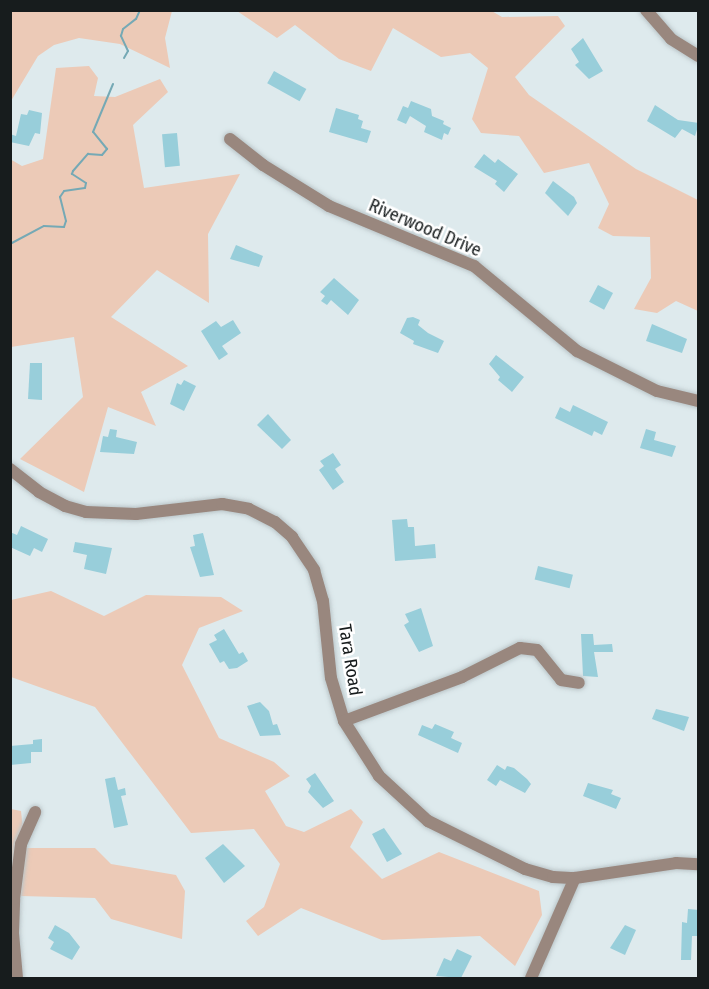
<!DOCTYPE html>
<style>
body{margin:0}
#map{position:relative;width:709px;height:989px;overflow:hidden;background:#deeaed;font-family:"Fira Sans Condensed",sans-serif}
div>[style]{position:absolute}
.green>*{inset:0;background:#eccab7}
.stream>*{height:2px;margin:-1px;padding:0 1px;transform-origin:1px;border-radius:1px;background:#75a9b5}
.building>*{inset:0;background:#98ceda;transform-origin:0 0}
.roads{filter:drop-shadow(0 0 2px #bac5c8) drop-shadow(0 0 2px #bac5c8)}
.minor>*{height:12px;margin:-6px;padding:0 6px;transform-origin:6px;border-radius:6px;background:#99877e}
span{translate:-50% -50%;white-space:nowrap;text-align:center;line-height:1.15;-webkit-text-stroke:5px #fff;paint-order:stroke}
.street-label{font-size:18px;color:#171c1d}
.frame{position:absolute;inset:0;border:12px solid #171c1d;pointer-events:none}
</style>
<div id="map">
<div class="green">
<div style="clip-path:polygon(11px 10px,172px 11px,165px 38px,170px 68px,120px 44px,79px 38px,54px 45px,38px 56px,11px 101px)"></div>
<div style="clip-path:polygon(490px 10px,502px 17px,558px 16px,565px 26px,515px 77px,529px 95px,636px 169px,698px 200px,698px 311px,676px 301px,657px 313px,634px 309px,651px 278px,650px 237px,613px 236px,598px 228px,609px 204px,589px 163px,544px 173px,519px 136px,481px 133px,472px 119px,488px 68px,470px 53px,441px 57px,393px 28px,371px 71px,339px 59px,295px 25px,277px 38px,237px 11px)"></div>
<div style="clip-path:polygon(89px 66px,98px 78px,94px 96px,115px 97px,160px 79px,168px 92px,133px 125px,144px 188px,240px 174px,208px 234px,209px 303px,157px 270px,111px 317px,188px 366px,141px 392px,156px 426px,108px 407px,84px 492px,20px 459px,83px 397px,74px 337px,11px 347px,10px 159px,22px 166px,43px 159px,56px 68px)"></div>
<div style="clip-path:polygon(51px 591px,104px 616px,146px 595px,221px 597px,243px 611px,199px 628px,182px 665px,219px 738px,274px 762px,290px 776px,265px 791px,286px 826px,304px 832px,351px 809px,363px 822px,350px 847px,382px 879px,439px 852px,539px 891px,542px 915px,515px 966px,480px 936px,382px 940px,301px 908px,258px 936px,246px 921px,264px 907px,280px 864px,254px 829px,191px 833px,95px 707px,11px 677px,11px 600px)"></div>
<div style="clip-path:polygon(11px 809px,21px 811px,25px 848px,95px 848px,111px 864px,176px 875px,185px 891px,182px 939px,111px 919px,95px 898px,21px 896px,11px 869px)"></div>
</div>
<div class="stream">
<div style="left:124px;top:58px;width:8px;rotate:-60deg"></div>
<div style="left:128px;top:51px;width:17px;rotate:-115deg"></div>
<div style="left:121px;top:36px;width:7px;rotate:-74deg"></div>
<div style="left:123px;top:29px;width:16px;rotate:-38deg"></div>
<div style="left:136px;top:19px;width:10px;rotate:-66deg"></div>
<div style="left:10px;top:244px;width:38px;rotate:-28deg"></div>
<div style="left:44px;top:226px;width:20px;rotate:3deg"></div>
<div style="left:64px;top:227px;width:6px;rotate:-72deg"></div>
<div style="left:66px;top:221px;width:25px;rotate:-104deg"></div>
<div style="left:60px;top:197px;width:7px;rotate:-56deg"></div>
<div style="left:64px;top:191px;width:21px;rotate:-8deg"></div>
<div style="left:85px;top:188px;width:5px;rotate:-79deg"></div>
<div style="left:86px;top:183px;width:17px;rotate:-147deg"></div>
<div style="left:72px;top:174px;width:3px;rotate:-72deg"></div>
<div style="left:73px;top:171px;width:23px;rotate:-49deg"></div>
<div style="left:88px;top:154px;width:14px;rotate:4deg"></div>
<div style="left:102px;top:155px;width:8px;rotate:-50deg"></div>
<div style="left:107px;top:149px;width:22px;rotate:-129deg"></div>
<div style="left:93px;top:132px;width:52px;rotate:-67.4deg"></div>
</div>
<div class="building">
<div style="clip-path:polygon(583px 38px,603px 71px,589px 79px,575px 65px,579px 62px,571px 49px)"></div>
<div style="left:274px;top:71px;width:37px;height:14px;rotate:29deg"></div>
<div style="clip-path:polygon(411px 101px,431px 109px,432px 116px,444px 121px,443px 124px,451px 128px,448px 135px,444px 133px,442px 140px,424px 132px,426px 126px,410px 116px,406px 124px,397px 120px,403px 106px,408px 108px)"></div>
<div style="clip-path:polygon(655px 105px,678px 120px,699px 123px,695px 136px,682px 129px,675px 138px,647px 121px)"></div>
<div style="clip-path:polygon(336px 108px,359px 115px,358px 119px,363px 121px,361px 128px,371px 131px,367px 143px,329px 132px)"></div>
<div style="clip-path:polygon(29px 110px,42px 113px,40px 134px,35px 133px,29px 146px,10px 142px,10px 134px,16px 136px,21px 114px,27px 115px)"></div>
<div style="left:177px;top:133px;width:33px;height:15px;rotate:85deg"></div>
<div style="clip-path:polygon(484px 154px,495px 163px,498px 159px,518px 174px,504px 192px,495px 184px,497px 181px,474px 167px)"></div>
<div style="clip-path:polygon(553px 181px,574px 197px,577px 203px,568px 216px,545px 193px)"></div>
<div style="clip-path:polygon(236px 245px,263px 256px,259px 267px,230px 259px)"></div>
<div style="clip-path:polygon(334px 278px,359px 300px,348px 315px,331px 300px,327px 305px,321px 301px,325px 296px,320px 292px)"></div>
<div style="left:598px;top:285px;width:17px;height:19px;rotate:28deg"></div>
<div style="clip-path:polygon(413px 317px,420px 320px,418px 325px,428px 333px,444px 341px,438px 353px,413px 344px,414px 341px,400px 333px,407px 318px)"></div>
<div style="clip-path:polygon(233px 320px,241px 333px,222px 346px,228px 354px,219px 360px,201px 331px,216px 321px,221px 327px)"></div>
<div style="clip-path:polygon(652px 324px,687px 339px,682px 353px,646px 341px)"></div>
<div style="clip-path:polygon(496px 355px,524px 377px,512px 392px,498px 380px,500px 377px,489px 364px)"></div>
<div style="clip-path:polygon(30px 363px,42px 363px,42px 400px,28px 399px)"></div>
<div style="clip-path:polygon(184px 380px,196px 386px,184px 411px,170px 404px,177px 383px,181px 385px)"></div>
<div style="clip-path:polygon(573px 405px,608px 422px,602px 435px,594px 431px,592px 436px,555px 418px,560px 407px,570px 412px)"></div>
<div style="clip-path:polygon(268px 414px,291px 440px,282px 449px,257px 425px)"></div>
<div style="clip-path:polygon(110px 429px,117px 430px,116px 437px,137px 442px,134px 454px,100px 452px,103px 436px,108px 437px)"></div>
<div style="clip-path:polygon(646px 429px,656px 432px,654px 440px,676px 446px,672px 457px,640px 448px)"></div>
<div style="clip-path:polygon(333px 453px,341px 465px,335px 469px,344px 482px,333px 490px,319px 470px,324px 466px,320px 461px)"></div>
<div style="clip-path:polygon(407px 519px,408px 527px,414px 527px,415px 546px,435px 544px,436px 558px,395px 561px,392px 520px)"></div>
<div style="clip-path:polygon(21px 526px,48px 539px,42px 552px,34px 548px,30px 556px,10px 547px,10px 532px,17px 535px)"></div>
<div style="clip-path:polygon(203px 533px,214px 575px,200px 577px,190px 547px,195px 546px,193px 535px)"></div>
<div style="clip-path:polygon(75px 542px,112px 548px,106px 574px,84px 569px,87px 555px,73px 552px)"></div>
<div style="left:538px;top:566px;width:36px;height:14px;rotate:14deg"></div>
<div style="clip-path:polygon(421px 608px,433px 646px,419px 652px,404px 625px,409px 622px,405px 614px)"></div>
<div style="clip-path:polygon(224px 629px,239px 654px,243px 652px,248px 661px,237px 668px,229px 669px,224px 661px,220px 663px,209px 644px,217px 640px,214px 635px)"></div>
<div style="clip-path:polygon(581px 634px,593px 634px,594px 645px,612px 644px,613px 652px,594px 652px,598px 677px,583px 676px)"></div>
<div style="clip-path:polygon(260px 702px,269px 711px,273px 725px,277px 724px,281px 735px,260px 736px,247px 706px)"></div>
<div style="clip-path:polygon(656px 709px,689px 717px,684px 731px,652px 719px)"></div>
<div style="clip-path:polygon(435px 724px,454px 732px,451px 738px,462px 743px,458px 753px,418px 735px,422px 725px,432px 729px)"></div>
<div style="clip-path:polygon(42px 739px,42px 752px,31px 752px,31px 763px,10px 765px,10px 746px,33px 744px,33px 740px)"></div>
<div style="clip-path:polygon(497px 765px,505px 770px,507px 766px,514px 768px,527px 779px,531px 784px,525px 793px,500px 780px,496px 786px,487px 780px)"></div>
<div style="clip-path:polygon(315px 773px,334px 801px,323px 808px,308px 792px,311px 786px,306px 779px)"></div>
<div style="clip-path:polygon(115px 777px,118px 790px,125px 788px,126px 795px,121px 796px,128px 825px,114px 828px,105px 779px)"></div>
<div style="clip-path:polygon(588px 783px,613px 790px,611px 794px,621px 798px,616px 809px,583px 796px)"></div>
<div style="clip-path:polygon(384px 828px,402px 854px,387px 862px,372px 834px)"></div>
<div style="clip-path:polygon(223px 844px,245px 866px,224px 883px,205px 858px)"></div>
<div style="clip-path:polygon(688px 909px,699px 910px,699px 936px,692px 936px,691px 960px,681px 960px,682px 922px,687px 923px)"></div>
<div style="clip-path:polygon(55px 925px,69px 933px,80px 947px,72px 960px,50px 949px,54px 942px,48px 938px)"></div>
<div style="clip-path:polygon(625px 925px,636px 930px,625px 955px,610px 948px)"></div>
<div style="clip-path:polygon(457px 949px,472px 956px,461px 978px,436px 976px,444px 958px,451px 961px)"></div>
</div>
<div class="roads">
<div class="minor">
<div style="left:646px;top:10px;width:38px;rotate:49deg"></div>
<div style="left:671px;top:39px;width:32px;rotate:32deg"></div>
<div style="left:230px;top:139px;width:42px;rotate:38.2deg"></div>
<div style="left:263px;top:165px;width:78px;rotate:31.8deg"></div>
<div style="left:329px;top:206px;width:157px;rotate:22.5deg"></div>
<div style="left:474px;top:266px;width:134px;rotate:39.5deg"></div>
<div style="left:577px;top:351px;width:89px;rotate:26.6deg"></div>
<div style="left:657px;top:391px;width:42px;rotate:13.7deg"></div>
<div style="left:10px;top:469px;width:37px;rotate:38deg"></div>
<div style="left:39px;top:492px;width:30px;rotate:28deg"></div>
<div style="left:65px;top:506px;width:22px;rotate:16deg"></div>
<div style="left:86px;top:512px;width:50px;rotate:2.3deg"></div>
<div style="left:136px;top:514px;width:87px;rotate:-6.6deg"></div>
<div style="left:222px;top:504px;width:27px;rotate:10deg"></div>
<div style="left:249px;top:509px;width:29px;rotate:27deg"></div>
<div style="left:275px;top:522px;width:23px;rotate:41deg"></div>
<div style="left:292px;top:537px;width:40px;rotate:56deg"></div>
<div style="left:314px;top:570px;width:32px;rotate:74deg"></div>
<div style="left:323px;top:601px;width:77px;rotate:84.1deg"></div>
<div style="left:331px;top:678px;width:45px;rotate:73.2deg"></div>
<div style="left:344px;top:721px;width:65px;rotate:57.5deg"></div>
<div style="left:379px;top:776px;width:67px;rotate:42.6deg"></div>
<div style="left:428px;top:821px;width:108px;rotate:26.3deg"></div>
<div style="left:525px;top:869px;width:29px;rotate:16deg"></div>
<div style="left:553px;top:877px;width:22px;rotate:3deg"></div>
<div style="left:575px;top:878px;width:102px;rotate:-8.4deg"></div>
<div style="left:676px;top:863px;width:22px;rotate:3deg"></div>
<div style="left:344px;top:721px;width:126px;rotate:-20.4deg"></div>
<div style="left:462px;top:677px;width:65px;rotate:-26.6deg"></div>
<div style="left:520px;top:648px;width:17px;rotate:7deg"></div>
<div style="left:537px;top:650px;width:38px;rotate:51deg"></div>
<div style="left:561px;top:680px;width:18px;rotate:9deg"></div>
<div style="left:17px;top:978px;width:45px;rotate:-95.1deg"></div>
<div style="left:13px;top:933px;width:34px;rotate:-88deg"></div>
<div style="left:14px;top:899px;width:55px;rotate:-82.7deg"></div>
<div style="left:21px;top:844px;width:35px;rotate:-66deg"></div>
<div style="left:531px;top:978px;width:109px;rotate:-66.3deg"></div>
</div>
</div>
<div class="street-label">
<span style="left:425px;top:228px;rotate:23deg">Riverwood Drive</span>
<span style="left:350px;top:660px;rotate:81deg">Tara Road</span>
</div>
<div class="frame"></div>
</div>
